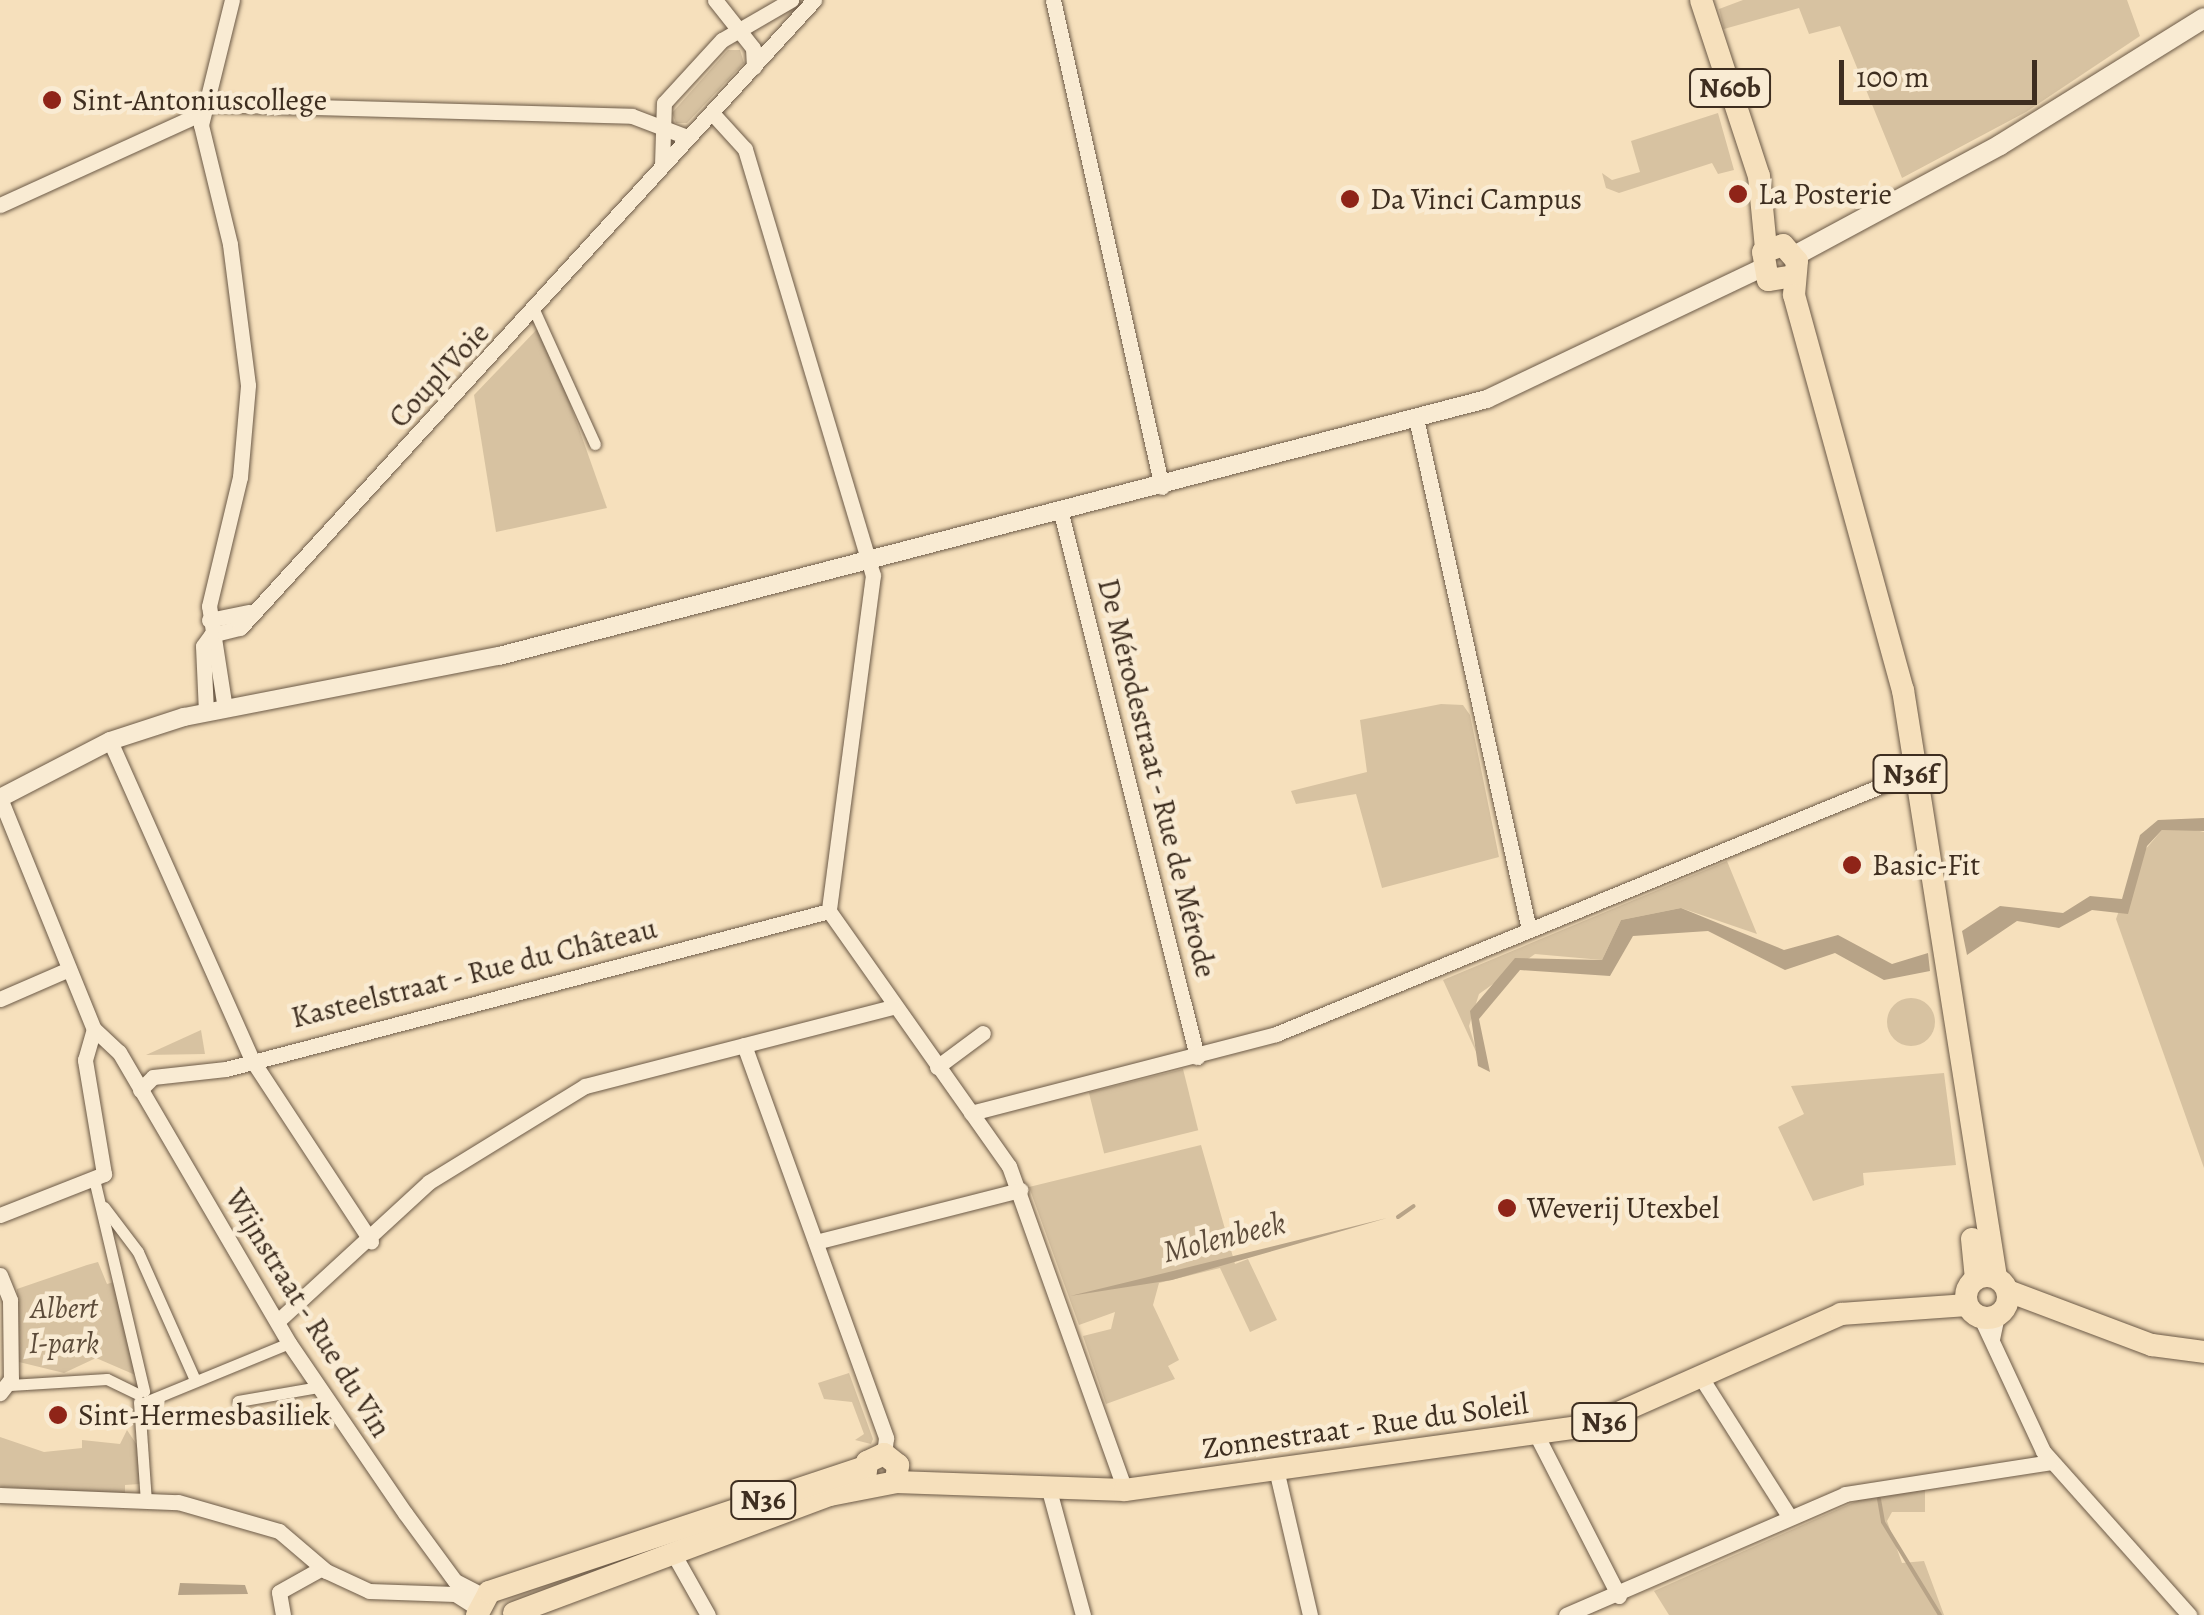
<!DOCTYPE html>
<meta charset="utf-8">
<style>
body{margin:0}
#map{position:relative;width:2204px;height:1615px;overflow:hidden;background:#f6e0bc;font-family:Alegreya,serif}
div>[style]{position:absolute}
.green>*{inset:0;background:#d7c2a1;transform-origin:0 0}
.round{border-radius:50%}
.water>*{inset:0;background:#b7a387}
.stream>*{height:4px;margin:-2px;padding:0 2px;transform-origin:2px;border-radius:2px;background:#b7a387}
.roads{filter:drop-shadow(0 0 2px #6c5a47) drop-shadow(0 0 2px #6c5a47)}
.pedestrian>*{height:11px;margin:-5.5px;padding:0 5.5px;transform-origin:5.5px;border-radius:5.5px;background:#f9ebd3}
.minor>*{height:15px;margin:-7.5px;padding:0 7.5px;transform-origin:7.5px;border-radius:7.5px;background:#f9ebd3}
.tertiary>*{height:18px;margin:-9px;padding:0 9px;transform-origin:9px;border-radius:9px;background:#f9ebd3}
.secondary>*{height:20px;margin:-10px;padding:0 10px;transform-origin:10px;border-radius:10px;background:#f9ebd3}
.primary>*{height:22px;margin:-11px;padding:0 11px;transform-origin:11px;border-radius:11px;background:#f6e0bc}
.primary>.ring{margin:-11px;padding:0;box-sizing:content-box;background:none;border:22px solid #f6e0bc;border-radius:50%}
.dots>*{width:28px;height:28px;translate:-50% -50%;box-sizing:border-box;border:5px solid #f9ebd3;border-radius:50%}
span{translate:-50% -50%;white-space:nowrap;text-align:center;line-height:1.15;-webkit-text-stroke:9px #f9ebd3;paint-order:stroke}
.shield-label span{padding:2px 8px;background:#f9ebd3;border:2px solid;border-radius:8px;-webkit-text-stroke-width:0}
.shield-label{font-size:28px;color:#3e2e20;font-weight:700}
.poi-label{font-size:30px;color:#3e2e20}
.left{translate:0 -50%;text-align:left}
.street-label{font-size:30px;color:#3e2e20}
.park-label{font-size:30px;color:#5d4c3a;font-style:italic}
.water-label{font-size:32px;color:#5c4b3a;font-style:italic}
.scale{position:absolute;left:1839px;top:60px;width:198px;height:45px;box-sizing:border-box;border:5px solid #3e2e20;border-top:0;padding-left:12px;font-size:30px;line-height:35px;white-space:nowrap;color:#3e2e20;-webkit-text-stroke:8px #f9ebd3;paint-order:stroke}
</style>
<div id="map">
<div class="green">
<div style="clip-path:polygon(1743px 0,2127px 0,2140px 36px,2026px 112px,1902px 178px,1840px 26px,1809px 34px,1799px 8px,1724px 29px,1719px 9px)"></div>
<div style="clip-path:polygon(728px 50px,740px 50px,744px 63px,687px 123px,676px 123px,672px 113px)"></div>
<div style="clip-path:polygon(1718px 113px,1734px 170px,1718px 174px,1712px 163px,1619px 193px,1606px 188px,1602px 173px,1612px 180px,1640px 172px,1631px 141px)"></div>
<div style="clip-path:polygon(542px 324px,607px 508px,496px 532px,474px 395px)"></div>
<div style="clip-path:polygon(1441px 704px,1463px 705px,1470px 715px,1499px 857px,1382px 888px,1356px 794px,1296px 804px,1291px 791px,1367px 772px,1360px 720px)"></div>
<div style="clip-path:polygon(2179px 826px,2204px 832px,2204px 1168px,2116px 919px,2138px 858px,2162px 830px)"></div>
<div style="clip-path:polygon(1727px 861px,1757px 934px,1681px 908px,1621px 920px,1602px 960px,1535px 954px,1479px 994px,1469px 1026px,1478px 1056px,1443px 980px)"></div>
<div class="round" style="left:1887px;top:998px;width:48px;height:48px"></div>
<div style="clip-path:polygon(201px 1030px,205px 1054px,146px 1055px)"></div>
<div style="left:1183px;top:1069px;width:63px;height:97px;rotate:76deg"></div>
<div style="clip-path:polygon(1944px 1073px,1956px 1165px,1863px 1173px,1864px 1185px,1813px 1201px,1778px 1127px,1804px 1114px,1791px 1086px)"></div>
<div style="clip-path:polygon(1201px 1145px,1235px 1264px,1248px 1259px,1277px 1320px,1250px 1332px,1220px 1268px,1159px 1283px,1153px 1305px,1179px 1360px,1168px 1366px,1175px 1379px,1106px 1404px,1083px 1336px,1111px 1329px,1115px 1312px,1079px 1325px,1029px 1187px)"></div>
<div style="clip-path:polygon(87px 1265px,98px 1262px,107px 1284px,114px 1282px,140px 1377px,96px 1358px,64px 1373px,19px 1362px,17px 1289px)"></div>
<div style="clip-path:polygon(849px 1373px,873px 1439px,871px 1444px,855px 1440px,864px 1434px,852px 1402px,824px 1399px,818px 1383px)"></div>
<div style="clip-path:polygon(127px 1430px,139px 1448px,140px 1484px,125px 1485px,125px 1494px,0 1487px,0 1437px,44px 1452px,82px 1448px,82px 1440px,120px 1444px)"></div>
<div style="clip-path:polygon(1925px 1487px,1925px 1512px,1892px 1512px,1887px 1521px,1902px 1563px,1924px 1561px,1944px 1615px,1669px 1615px,1654px 1591px,1870px 1495px)"></div>
</div>
<div class="water">
<div style="clip-path:polygon(2204px 818px,2204px 831px,2162px 830px,2147px 846px,2128px 914px,2092px 910px,2059px 928px,2017px 921px,1967px 955px,1962px 931px,2000px 906px,2063px 913px,2090px 896px,2122px 899px,2140px 835px,2158px 820px)"></div>
<div style="clip-path:polygon(1681px 908px,1784px 950px,1838px 935px,1892px 964px,1928px 953px,1930px 971px,1884px 980px,1835px 953px,1785px 970px,1708px 931px,1633px 936px,1610px 976px,1520px 970px,1479px 1019px,1490px 1072px,1478px 1066px,1470px 1011px,1515px 958px,1602px 960px,1621px 920px)"></div>
<div style="clip-path:polygon(1387px 1218px,1172px 1280px,1070px 1296px,1173px 1271px)"></div>
<div style="clip-path:polygon(180px 1583px,245px 1585px,248px 1594px,178px 1595px)"></div>
</div>
<div class="stream">
<div style="left:1398px;top:1217px;width:19px;rotate:-35deg"></div>
<div style="left:1879px;top:1499px;width:23px;rotate:80deg"></div>
<div style="left:1883px;top:1522px;width:109px;rotate:58.5deg"></div>
</div>
<div class="roads">
<div class="pedestrian">
<div style="left:535px;top:312px;width:145px;rotate:65.6deg"></div>
<div style="left:94px;top:1179px;width:218px;rotate:76.7deg"></div>
<div style="left:104px;top:1207px;width:56px;rotate:52.9deg"></div>
<div style="left:138px;top:1252px;width:138px;rotate:66deg"></div>
<div style="left:10px;top:1385px;width:97px;rotate:-3.5deg"></div>
<div style="left:107px;top:1379px;width:34px;rotate:26deg"></div>
<div style="left:238px;top:1401px;width:81px;rotate:-9.9deg"></div>
<div style="left:139px;top:1402px;width:99px;rotate:86deg"></div>
<div style="left:143px;top:1403px;width:158px;rotate:-22.3deg"></div>
</div>
<div class="minor">
<div style="left:715px;top:0;width:61px;rotate:51.6deg"></div>
<div style="left:753px;top:48px;width:19px;rotate:87deg"></div>
<div style="left:1053px;top:0;width:499px;rotate:77.4deg"></div>
<div style="left:206px;top:104px;width:426px;rotate:1.6deg"></div>
<div style="left:632px;top:116px;width:59px;rotate:20.9deg"></div>
<div style="left:713px;top:114px;width:47px;rotate:47.6deg"></div>
<div style="left:745px;top:149px;width:445px;rotate:73.3deg"></div>
<div style="left:873px;top:575px;width:339px;rotate:97.5deg"></div>
<div style="left:829px;top:911px;width:312px;rotate:54.8deg"></div>
<div style="left:1009px;top:1166px;width:344px;rotate:70.3deg"></div>
<div style="left:662px;top:165px;width:62px;rotate:-88.2deg"></div>
<div style="left:664px;top:103px;width:86px;rotate:-47.4deg"></div>
<div style="left:722px;top:40px;width:80px;rotate:-30.1deg"></div>
<div style="left:0;top:205px;width:222px;rotate:-24.5deg"></div>
<div style="left:1416px;top:418px;width:524px;rotate:77.55deg"></div>
<div style="left:1061px;top:513px;width:561px;rotate:75.96deg"></div>
<div style="left:209px;top:620px;width:41px;rotate:-11.3deg"></div>
<div style="left:211px;top:635px;width:30px;rotate:-14deg"></div>
<div style="left:240px;top:628px;width:851px;rotate:-47.57deg"></div>
<div style="left:225px;top:709px;width:104px;rotate:-98.8deg"></div>
<div style="left:209px;top:606px;width:133px;rotate:-76.5deg"></div>
<div style="left:240px;top:477px;width:92px;rotate:-85deg"></div>
<div style="left:248px;top:385px;width:142px;rotate:-97.3deg"></div>
<div style="left:230px;top:244px;width:122px;rotate:-103.7deg"></div>
<div style="left:201px;top:125px;width:129px;rotate:-76.1deg"></div>
<div style="left:206px;top:712px;width:66px;rotate:-92.6deg"></div>
<div style="left:203px;top:646px;width:14px;rotate:-54deg"></div>
<div style="left:110px;top:741px;width:349px;rotate:66deg"></div>
<div style="left:252px;top:1060px;width:217px;rotate:56.7deg"></div>
<div style="left:0;top:798px;width:249px;rotate:67.9deg"></div>
<div style="left:94px;top:1029px;width:34px;rotate:43deg"></div>
<div style="left:119px;top:1052px;width:337px;rotate:59.7deg"></div>
<div style="left:289px;top:1343px;width:206px;rotate:55.7deg"></div>
<div style="left:405px;top:1513px;width:84px;rotate:53.7deg"></div>
<div style="left:455px;top:1581px;width:31px;rotate:27deg"></div>
<div style="left:0;top:999px;width:75px;rotate:-23.5deg"></div>
<div style="left:744px;top:1045px;width:418px;rotate:70.1deg"></div>
<div style="left:886px;top:1438px;width:16px;rotate:97deg"></div>
<div style="left:937px;top:1067px;width:57px;rotate:-36.5deg"></div>
<div style="left:140px;top:1090px;width:18px;rotate:-45deg"></div>
<div style="left:153px;top:1077px;width:73px;rotate:-6.3deg"></div>
<div style="left:226px;top:1069px;width:623px;rotate:-14.68deg"></div>
<div style="left:971px;top:1113px;width:315px;rotate:-14.5deg"></div>
<div style="left:1276px;top:1034px;width:685px;rotate:-22.3deg"></div>
<div style="left:0;top:1215px;width:112px;rotate:-21.5deg"></div>
<div style="left:104px;top:1174px;width:116px;rotate:-99.5deg"></div>
<div style="left:85px;top:1060px;width:32px;rotate:-74deg"></div>
<div style="left:816px;top:1242px;width:211px;rotate:-14.3deg"></div>
<div style="left:0;top:1275px;width:27px;rotate:68deg"></div>
<div style="left:10px;top:1300px;width:79px;rotate:89.3deg"></div>
<div style="left:11px;top:1379px;width:18px;rotate:128deg"></div>
<div style="left:1981px;top:1318px;width:147px;rotate:65deg"></div>
<div style="left:2043px;top:1451px;width:220px;rotate:48.3deg"></div>
<div style="left:280px;top:1319px;width:202px;rotate:-42.6deg"></div>
<div style="left:429px;top:1182px;width:183px;rotate:-31.6deg"></div>
<div style="left:585px;top:1086px;width:318px;rotate:-14.4deg"></div>
<div style="left:1992px;top:1339px;width:24px;rotate:-78deg"></div>
<div style="left:1702px;top:1379px;width:162px;rotate:57.6deg"></div>
<div style="left:1536px;top:1434px;width:182px;rotate:62.9deg"></div>
<div style="left:1276px;top:1469px;width:150px;rotate:76.9deg"></div>
<div style="left:1049px;top:1490px;width:130px;rotate:74.8deg"></div>
<div style="left:0;top:1495px;width:178px;rotate:2.3deg"></div>
<div style="left:178px;top:1502px;width:105px;rotate:16deg"></div>
<div style="left:279px;top:1531px;width:62px;rotate:40.4deg"></div>
<div style="left:326px;top:1571px;width:47px;rotate:24.9deg"></div>
<div style="left:369px;top:1591px;width:86px;rotate:2deg"></div>
<div style="left:455px;top:1594px;width:26px;rotate:32deg"></div>
<div style="left:673px;top:1553px;width:71px;rotate:60.6deg"></div>
<div style="left:283px;top:1615px;width:23px;rotate:-100deg"></div>
<div style="left:279px;top:1592px;width:49px;rotate:-29.2deg"></div>
<div style="left:1566px;top:1615px;width:304px;rotate:-23.4deg"></div>
<div style="left:1845px;top:1494px;width:208px;rotate:-8.8deg"></div>
</div>
<div class="tertiary">
<div style="left:0;top:798px;width:124px;rotate:-27.4deg"></div>
<div style="left:110px;top:741px;width:78px;rotate:-18deg"></div>
<div style="left:184px;top:717px;width:321px;rotate:-11deg"></div>
<div style="left:499px;top:656px;width:1021px;rotate:-14.58deg"></div>
<div style="left:1487px;top:399px;width:301px;rotate:-25.5deg"></div>
</div>
<div class="secondary">
<div style="left:1796px;top:255px;width:232px;rotate:-28.3deg"></div>
<div style="left:2000px;top:145px;width:240px;rotate:-31.9deg"></div>
</div>
<div class="primary">
<div style="left:1701px;top:0;width:185px;rotate:71.8deg"></div>
<div style="left:1759px;top:176px;width:73px;rotate:84.5deg"></div>
<div style="left:1794px;top:276px;width:26px;rotate:171deg"></div>
<div style="left:1768px;top:280px;width:28px;rotate:-100deg"></div>
<div style="left:1763px;top:252px;width:21px;rotate:-19deg"></div>
<div style="left:1783px;top:245px;width:21px;rotate:49deg"></div>
<div style="left:1797px;top:261px;width:34px;rotate:95deg"></div>
<div style="left:1794px;top:295px;width:410px;rotate:74.6deg"></div>
<div style="left:1903px;top:690px;width:594px;rotate:81deg"></div>
<div style="left:1972px;top:1239px;width:40px;rotate:84.3deg"></div>
<div class="ring" style="left:1966px;top:1276px;width:20px;height:20px"></div>
<div style="left:2008px;top:1291px;width:154px;rotate:20.6deg"></div>
<div style="left:2152px;top:1345px;width:52px;rotate:7.7deg"></div>
<div style="left:865px;top:1479px;width:17px;rotate:-83deg"></div>
<div style="left:867px;top:1462px;width:19px;rotate:-25deg"></div>
<div style="left:884px;top:1454px;width:18px;rotate:38deg"></div>
<div style="left:898px;top:1465px;width:17px;rotate:97deg"></div>
<div style="left:896px;top:1482px;width:229px;rotate:2deg"></div>
<div style="left:1125px;top:1490px;width:471px;rotate:-7.9deg"></div>
<div style="left:1591px;top:1425px;width:274px;rotate:-23.9deg"></div>
<div style="left:1841px;top:1314px;width:126px;rotate:-4.1deg"></div>
<div style="left:514px;top:1613px;width:337px;rotate:-20.5deg"></div>
<div style="left:830px;top:1495px;width:67px;rotate:-11.1deg"></div>
<div style="left:477px;top:1615px;width:26px;rotate:-62deg"></div>
<div style="left:489px;top:1592px;width:395px;rotate:-18.4deg"></div>
</div>
</div>
<div class="dots">
<div style="left:52px;top:100px;background:#8f2418"></div>
<div style="left:1738px;top:194px;background:#8f2418"></div>
<div style="left:1350px;top:199px;background:#8f2418"></div>
<div style="left:1852px;top:865px;background:#8f2418"></div>
<div style="left:1507px;top:1208px;background:#8f2418"></div>
<div style="left:58px;top:1415px;background:#8f2418"></div>
</div>
<div class="shield-label">
<span style="left:1730px;top:88px">N60b</span>
<span style="left:1910px;top:774px">N36f</span>
<span style="left:1604px;top:1422px">N36</span>
<span style="left:763px;top:1500px">N36</span>
</div>
<div class="poi-label">
<span class="left" style="left:72px;top:100px">Sint-Antoniuscollege</span>
<span class="left" style="left:1758px;top:194px">La Posterie</span>
<span class="left" style="left:1370px;top:199px">Da Vinci Campus</span>
<span class="left" style="left:1872px;top:865px">Basic-Fit</span>
<span class="left" style="left:1527px;top:1208px">Weverij Utexbel</span>
<span class="left" style="left:78px;top:1415px">Sint-Hermesbasiliek</span>
</div>
<div class="street-label">
<span style="left:439px;top:375px;rotate:-47deg">Coupl'Voie</span>
<span style="left:1157px;top:778px;rotate:76deg">De Mérodestraat - Rue de Mérode</span>
<span style="left:474px;top:973px;rotate:-14deg">Kasteelstraat - Rue du Château</span>
<span style="left:308px;top:1313px;rotate:58deg">Wijnstraat - Rue du Vin</span>
<span style="left:1365px;top:1426px;rotate:-8deg">Zonnestraat - Rue du Soleil</span>
</div>
<div class="park-label">
<span style="left:64px;top:1325px">Albert<br>I-park</span>
</div>
<div class="water-label">
<span style="left:1224px;top:1237px;rotate:-14deg">Molenbeek</span>
</div>
<div class="scale">100 m</div>
</div>
